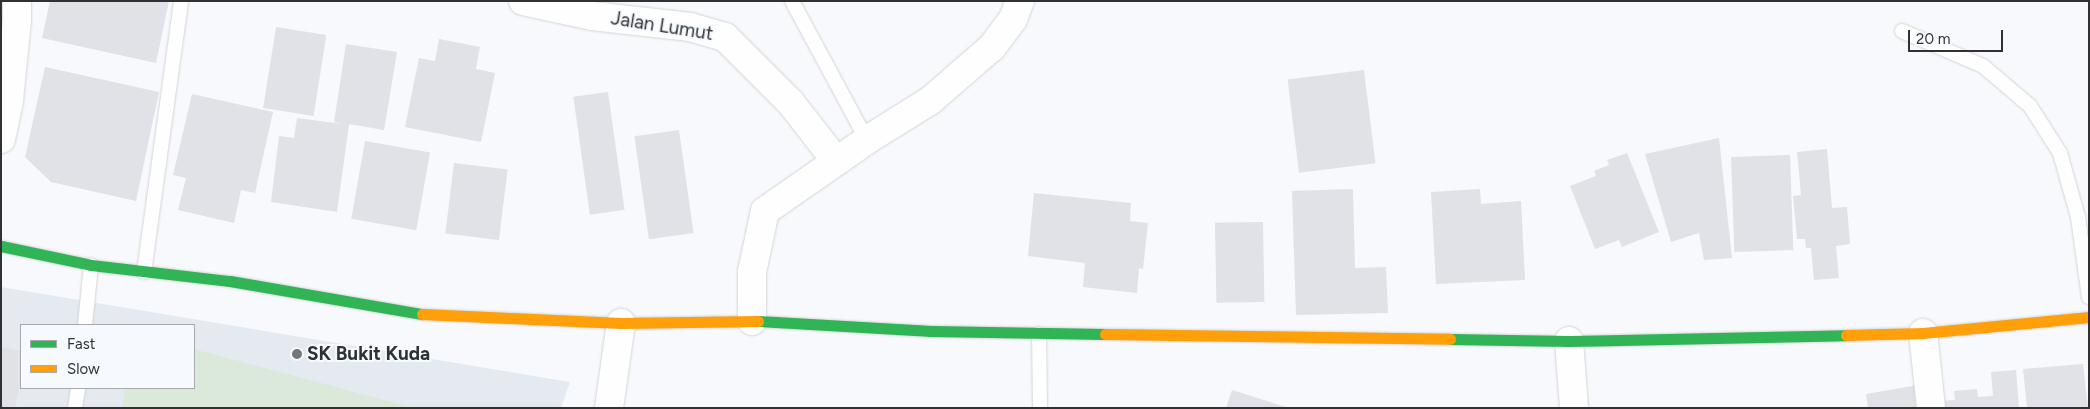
<!DOCTYPE html>
<style>
body{margin:0}
#map{position:relative;width:2090px;height:409px;overflow:hidden;background:#f7f9fc;font-family:Figtree,sans-serif}
div>[style]{position:absolute}
.built>*{inset:0;background:#e5eaf1}
.green>*{inset:0;background:#dae9da}
.building>*{inset:0;background:#e1e1e8;transform-origin:0 0}
.roads{filter:drop-shadow(0 0 1px #d3d5d6) drop-shadow(0 0 1px #d3d5d6)}
.lane>*{height:14px;margin:-7px;padding:0 7px;transform-origin:7px;border-radius:7px;background:#fefeff}
.street>*{height:28px;margin:-14px;padding:0 14px;transform-origin:14px;border-radius:14px;background:#fefeff}
.fast>*{height:11px;margin:-5.5px;padding:0 5.5px;transform-origin:5.5px;border-radius:5.5px;background:#30b455}
.slow>*{height:11px;margin:-5.5px;padding:0 5.5px;transform-origin:5.5px;border-radius:5.5px;background:#ff9f0a}
.dots>*{width:14px;height:14px;translate:-50% -50%;box-sizing:border-box;border:2px solid #f6f9fd;border-radius:50%}
span{translate:-50% -50%;white-space:nowrap;text-align:center;line-height:1.15;-webkit-text-stroke:4px #f6f9fd;paint-order:stroke}
.street-label{font-size:19px;color:#303133}
.poi-label{font-size:19px;color:#303133;font-weight:700}
.left{translate:0 -50%;text-align:left}
.frame{position:absolute;inset:0;border:2px solid #303133;pointer-events:none}
.legend{position:absolute;left:20px;top:324px;width:175px;height:65px;box-sizing:border-box;background:#f6f9fd;border:1px solid #a7a9ac;margin:0;padding:6px 9px;list-style:none;font-size:15px;color:#303133}
.legend li{display:flex;align-items:center;gap:10px;height:25px}
.legend b{width:25px;border:1px solid #a7a9ac}
.scale{position:absolute;left:1908px;top:30px;width:95px;height:22px;box-sizing:border-box;border:2px solid #303133;border-top:0;padding-left:6px;font-size:15px;line-height:18px;white-space:nowrap;color:#303133;-webkit-text-stroke:4px #f6f9fd;paint-order:stroke}
</style>
<div id="map">
<div class="built">
<div style="clip-path:polygon(evenodd,1px 287px,570px 382px,561px 408px,1px 408px,1px 287px,21px 325px,194px 325px,194px 388px,21px 388px,21px 325px)"></div>
</div>
<div class="green">
<div style="clip-path:polygon(194px 349px,414px 408px,122px 408px,125px 388px,194px 388px)"></div>
</div>
<div class="building">
<div style="clip-path:polygon(50px 1px,169px 1px,156px 63px,42px 38px)"></div>
<div style="left:276px;top:27px;width:51px;height:82px;rotate:9deg"></div>
<div style="clip-path:polygon(439px 39px,480px 47px,476px 69px,495px 73px,481px 142px,405px 127px,419px 58px,435px 61px)"></div>
<div style="clip-path:polygon(346px 44px,397px 52px,384px 130px,349px 124px,337px 212px,271px 202px,279px 136px,294px 138px,297px 118px,342px 124px,334px 122px)"></div>
<div style="clip-path:polygon(45px 67px,159px 92px,136px 201px,51px 182px,25px 157px)"></div>
<div style="left:1364px;top:70px;width:94px;height:77px;rotate:83deg"></div>
<div style="left:608px;top:92px;width:119px;height:35px;rotate:82deg"></div>
<div style="clip-path:polygon(192px 94px,273px 112px,255px 193px,241px 190px,234px 223px,178px 210px,186px 178px,173px 175px)"></div>
<div style="left:679px;top:130px;width:104px;height:45px;rotate:82deg"></div>
<div style="clip-path:polygon(1719px 138px,1732px 258px,1704px 260px,1699px 233px,1671px 242px,1645px 154px)"></div>
<div style="left:365px;top:141px;width:66px;height:79px;rotate:10deg"></div>
<div style="clip-path:polygon(1827px 149px,1832px 208px,1847px 207px,1850px 244px,1836px 246px,1839px 278px,1814px 280px,1811px 248px,1806px 248px,1805px 239px,1797px 239px,1793px 196px,1801px 195px,1797px 152px)"></div>
<div style="clip-path:polygon(1627px 153px,1659px 232px,1622px 247px,1619px 240px,1595px 249px,1570px 186px,1596px 176px,1594px 171px,1609px 165px,1607px 160px)"></div>
<div style="left:1790px;top:155px;width:95px;height:59px;rotate:88deg"></div>
<div style="left:454px;top:163px;width:54px;height:71px;rotate:7deg"></div>
<div style="clip-path:polygon(1353px 189px,1355px 268px,1386px 267px,1388px 313px,1296px 315px,1292px 191px)"></div>
<div style="clip-path:polygon(1480px 189px,1481px 204px,1521px 201px,1525px 280px,1436px 284px,1431px 192px)"></div>
<div style="clip-path:polygon(1034px 193px,1131px 203px,1130px 221px,1148px 223px,1143px 269px,1139px 268px,1137px 293px,1083px 287px,1085px 263px,1028px 256px)"></div>
<div style="left:1263px;top:222px;width:80px;height:48px;rotate:89deg"></div>
<div style="clip-path:polygon(1px 347px,21px 351px,21px 378px,15px 408px,1px 408px)"></div>
<div style="clip-path:polygon(2083px 364px,2088px 408px,2027px 408px,2023px 369px)"></div>
<div style="clip-path:polygon(2016px 370px,2019px 408px,1940px 408px,1939px 401px,1955px 400px,1954px 391px,1977px 389px,1978px 397px,1993px 396px,1991px 372px)"></div>
<div style="clip-path:polygon(1924px 384px,1928px 408px,1868px 408px,1866px 394px)"></div>
<div style="clip-path:polygon(1232px 390px,1286px 407px,1286px 408px,1226px 408px)"></div>
</div>
<div class="roads">
<div class="lane">
<div style="left:792px;top:1px;width:158px;rotate:61.7deg"></div>
<div style="left:1902px;top:31px;width:88px;rotate:23.4deg"></div>
<div style="left:1983px;top:66px;width:62px;rotate:40.4deg"></div>
<div style="left:2030px;top:106px;width:56px;rotate:57.4deg"></div>
<div style="left:2060px;top:153px;width:66px;rotate:74.3deg"></div>
<div style="left:2078px;top:217px;width:81px;rotate:82.2deg"></div>
<div style="left:144px;top:272px;width:274px;rotate:-82.2deg"></div>
<div style="left:85px;top:325px;width:60px;rotate:-84.3deg"></div>
<div style="left:1039px;top:334px;width:74px;rotate:89.2deg"></div>
<div style="left:75px;top:408px;width:20px;rotate:-81deg"></div>
</div>
<div class="street">
<div style="left:523px;top:1px;width:71px;rotate:12.3deg"></div>
<div style="left:592px;top:16px;width:99px;rotate:6.4deg"></div>
<div style="left:690px;top:27px;width:36px;rotate:16deg"></div>
<div style="left:725px;top:37px;width:93px;rotate:45deg"></div>
<div style="left:791px;top:103px;width:73px;rotate:52.2deg"></div>
<div style="left:1px;top:139px;width:40px;rotate:-78deg"></div>
<div style="left:9px;top:100px;width:80px;rotate:-84.3deg"></div>
<div style="left:17px;top:20px;width:19px;rotate:-90deg"></div>
<div style="left:752px;top:321px;width:49px;rotate:-90deg"></div>
<div style="left:752px;top:272px;width:62px;rotate:-78deg"></div>
<div style="left:765px;top:211px;width:124px;rotate:-34.8deg"></div>
<div style="left:867px;top:140px;width:75px;rotate:-32deg"></div>
<div style="left:931px;top:100px;width:81px;rotate:-41deg"></div>
<div style="left:992px;top:47px;width:35px;rotate:-53deg"></div>
<div style="left:1013px;top:19px;width:19px;rotate:-69deg"></div>
<div style="left:1923px;top:333px;width:75px;rotate:83.9deg"></div>
<div style="left:1569px;top:341px;width:67px;rotate:85.7deg"></div>
<div style="left:609px;top:408px;width:86px;rotate:-82deg"></div>
</div>
<div class="fast">
<div style="left:1px;top:246px;width:92px;rotate:11.9deg"></div>
<div style="left:91px;top:265px;width:140px;rotate:6.6deg"></div>
<div style="left:230px;top:281px;width:195px;rotate:9.8deg"></div>
<div style="left:758px;top:321px;width:173px;rotate:3.3deg"></div>
<div style="left:931px;top:331px;width:174px;rotate:1deg"></div>
<div style="left:1450px;top:339px;width:119px;rotate:1deg"></div>
<div style="left:1569px;top:341px;width:277px;rotate:-1.2deg"></div>
</div>
<div class="slow">
<div style="left:422px;top:314px;width:199px;rotate:2.6deg"></div>
<div style="left:621px;top:323px;width:137px;rotate:-0.8deg"></div>
<div style="left:1105px;top:334px;width:345px;rotate:0.8deg"></div>
<div style="left:1846px;top:335px;width:77px;rotate:-1.5deg"></div>
<div style="left:1923px;top:333px;width:167px;rotate:-5.5deg"></div>
</div>
</div>
<div class="dots">
<div style="left:297px;top:354px;background:#767779"></div>
</div>
<div class="street-label">
<span style="left:662px;top:26px;rotate:9deg">Jalan Lumut</span>
</div>
<div class="poi-label">
<span class="left" style="left:307px;top:354px">SK Bukit Kuda</span>
</div>
<div class="frame"></div>
<ul class="legend">
<li><b style="height:6px;background:#30b455"></b>Fast</li>
<li><b style="height:6px;background:#ff9f0a"></b>Slow</li>
</ul>
<div class="scale">20 m</div>
</div>
